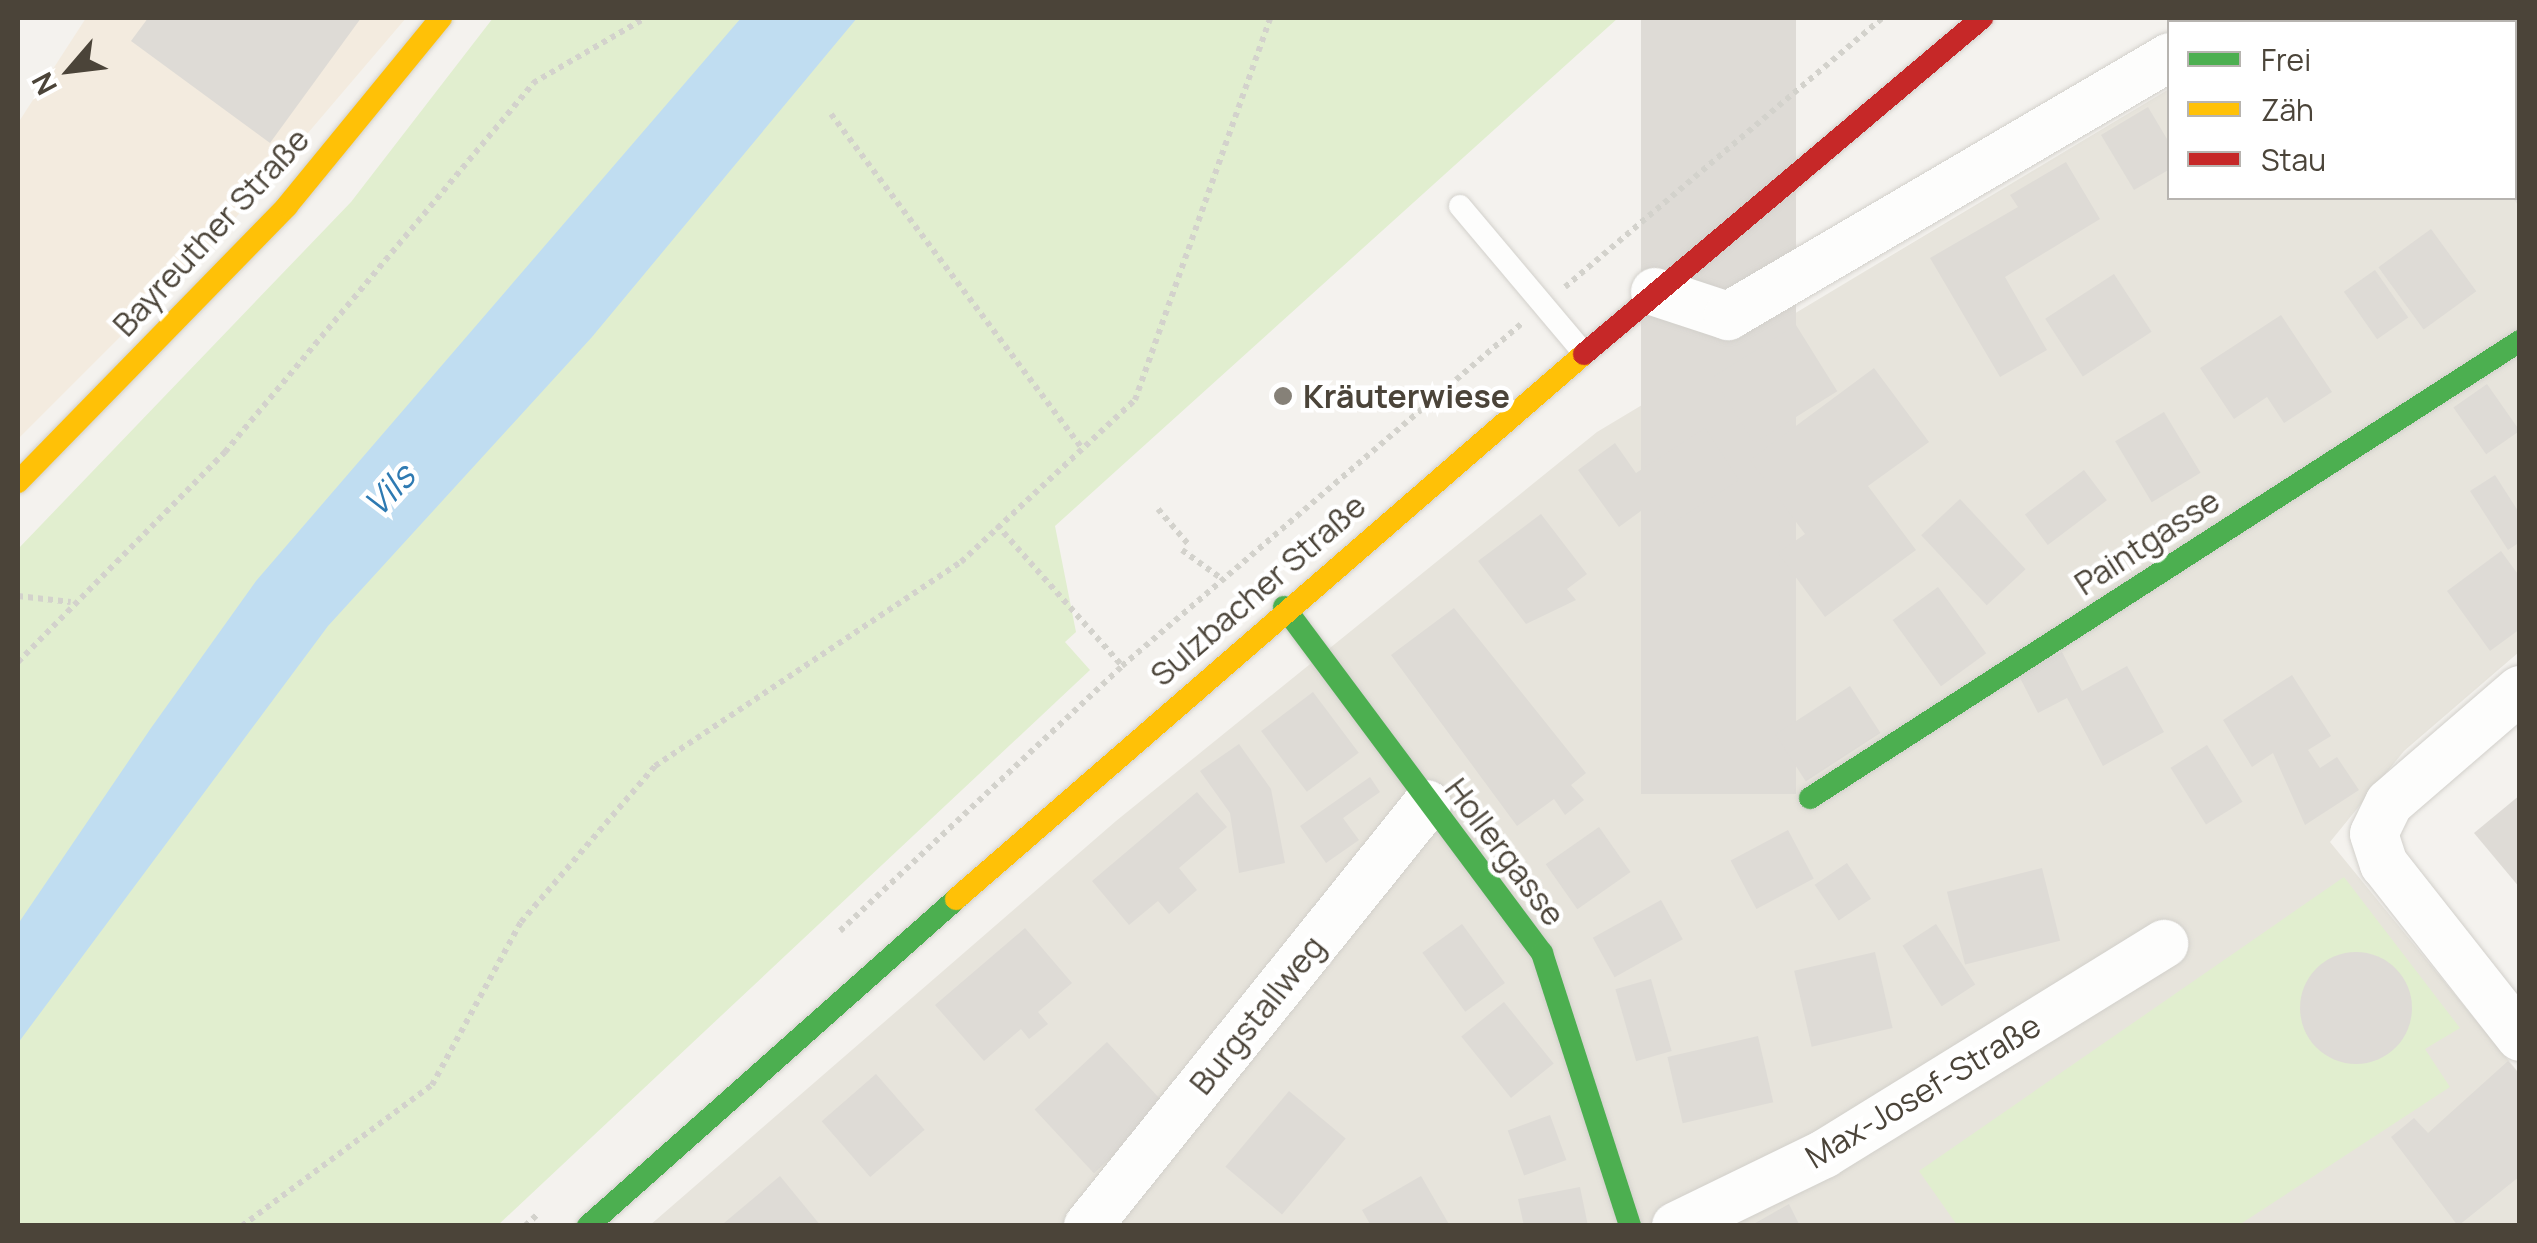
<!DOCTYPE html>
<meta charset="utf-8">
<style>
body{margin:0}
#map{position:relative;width:2537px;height:1243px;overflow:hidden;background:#f4f2ee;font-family:Manrope,sans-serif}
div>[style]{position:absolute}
.residential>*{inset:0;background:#e7e4dc}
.commercial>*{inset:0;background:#f3ebdf}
.green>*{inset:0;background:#e1eecf}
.water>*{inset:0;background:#c0ddf1}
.building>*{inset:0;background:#dedbd6;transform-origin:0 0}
.round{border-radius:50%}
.path>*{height:6px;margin-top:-3px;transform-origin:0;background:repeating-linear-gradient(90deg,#d3d2cc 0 5px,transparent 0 10px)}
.roads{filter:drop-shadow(0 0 2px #d2d0cb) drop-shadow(0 0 2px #d2d0cb)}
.lane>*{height:22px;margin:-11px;padding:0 11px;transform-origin:11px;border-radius:11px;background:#fdfdfc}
.street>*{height:48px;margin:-24px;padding:0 24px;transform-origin:24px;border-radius:24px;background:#fdfdfc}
.fast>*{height:22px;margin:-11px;padding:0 11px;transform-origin:11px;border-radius:11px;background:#4caf50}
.slow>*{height:22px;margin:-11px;padding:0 11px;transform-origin:11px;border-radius:11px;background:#ffc107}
.jam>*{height:22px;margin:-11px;padding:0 11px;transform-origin:11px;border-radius:11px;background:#c62828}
.dots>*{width:28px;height:28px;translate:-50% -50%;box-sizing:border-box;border:5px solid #fff;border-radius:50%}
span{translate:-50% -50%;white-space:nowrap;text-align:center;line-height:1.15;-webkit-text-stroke:9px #fff;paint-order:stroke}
.street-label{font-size:32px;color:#4b4439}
.poi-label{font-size:32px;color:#4b4439;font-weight:700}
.left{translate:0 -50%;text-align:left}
.water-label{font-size:35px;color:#2e7ab2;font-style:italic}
.frame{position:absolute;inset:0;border:20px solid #4b4439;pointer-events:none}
.legend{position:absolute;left:2167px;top:20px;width:350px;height:180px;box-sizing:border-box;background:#fff;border:2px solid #b7b4b0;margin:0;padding:12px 18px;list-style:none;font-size:30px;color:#4b4439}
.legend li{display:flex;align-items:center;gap:20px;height:50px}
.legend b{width:50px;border:2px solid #b7b4b0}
.north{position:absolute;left:20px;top:20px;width:100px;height:100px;-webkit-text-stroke:8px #fff;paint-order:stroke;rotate:242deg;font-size:28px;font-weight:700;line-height:40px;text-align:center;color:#4b4439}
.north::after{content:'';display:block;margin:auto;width:35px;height:45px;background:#4b4439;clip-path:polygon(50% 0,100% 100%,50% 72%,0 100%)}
</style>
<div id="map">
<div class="residential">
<div style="clip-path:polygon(2282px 18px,2519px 18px,2519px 652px,2404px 751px,2330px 842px,2519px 1073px,2519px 1225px,649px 1226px,1116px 821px,1597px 432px,2169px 89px,2170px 198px,2514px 198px,2514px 22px,2275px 22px)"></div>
</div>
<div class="commercial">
<div style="clip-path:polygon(86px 18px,406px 18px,215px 242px,18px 439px,18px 123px)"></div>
</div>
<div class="green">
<div style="clip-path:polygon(493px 18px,1618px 18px,1055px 526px,1076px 632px,1065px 642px,1090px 670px,498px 1225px,18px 1225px,18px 549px,351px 202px)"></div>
<div style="clip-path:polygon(2344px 877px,2460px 1028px,2425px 1049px,2450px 1087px,2239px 1225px,1957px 1225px,1919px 1171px)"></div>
</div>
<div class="water">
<div style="clip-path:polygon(741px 18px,857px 18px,592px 337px,328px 626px,18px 1043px,18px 924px,151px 728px,256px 581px)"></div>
</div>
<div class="building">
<div style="clip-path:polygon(148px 18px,361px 18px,270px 143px,131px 41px)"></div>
<div style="left:1641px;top:18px;width:155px;height:776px"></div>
<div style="clip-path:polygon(2359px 18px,2407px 18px,2411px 22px,2352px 22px)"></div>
<div style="clip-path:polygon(2514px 61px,2520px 69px,2520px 208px,2513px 198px)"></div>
<div style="clip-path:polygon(2148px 107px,2170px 144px,2170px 169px,2134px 190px,2101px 135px)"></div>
<div style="clip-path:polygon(2066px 162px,2100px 219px,2005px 277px,2047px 350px,2000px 377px,1930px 258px,2018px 207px,2010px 195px)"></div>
<div style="left:2431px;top:229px;width:77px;height:65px;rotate:54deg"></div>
<div style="left:2375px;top:270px;width:58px;height:38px;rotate:55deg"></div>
<div style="left:2114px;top:274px;width:69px;height:82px;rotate:57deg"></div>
<div style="clip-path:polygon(2281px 315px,2332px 392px,2284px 423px,2267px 397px,2234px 419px,2200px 368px)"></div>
<div style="left:1796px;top:325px;width:78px;height:98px;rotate:58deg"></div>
<div style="clip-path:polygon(1874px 368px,1929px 442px,1868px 486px,1916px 550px,1825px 617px,1778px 553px,1805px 534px,1750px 460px)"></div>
<div style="left:2487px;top:384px;width:57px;height:41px;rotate:55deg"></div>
<div style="left:2164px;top:412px;width:71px;height:57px;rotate:59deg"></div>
<div style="clip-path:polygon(1705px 428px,1739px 480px,1671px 524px,1656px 500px,1619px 527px,1578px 470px,1615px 443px,1636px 473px)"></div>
<div style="left:2084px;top:470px;width:38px;height:74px;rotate:53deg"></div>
<div style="clip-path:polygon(2495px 475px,2520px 514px,2520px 542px,2508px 550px,2470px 491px)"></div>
<div style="left:1960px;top:499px;width:96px;height:53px;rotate:47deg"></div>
<div style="clip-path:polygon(1541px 514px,1587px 574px,1567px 589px,1576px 600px,1526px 624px,1478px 561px)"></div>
<div style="clip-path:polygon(2501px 551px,2520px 577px,2520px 629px,2490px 651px,2447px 591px)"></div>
<div style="left:1938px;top:587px;width:82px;height:56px;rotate:54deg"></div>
<div style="clip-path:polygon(1454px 608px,1586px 773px,1571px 785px,1584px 800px,1565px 815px,1554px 799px,1517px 826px,1391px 655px)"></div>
<div style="clip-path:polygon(2062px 652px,2082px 691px,2127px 666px,2164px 732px,2103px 766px,2067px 698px,2038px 713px,2018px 674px)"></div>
<div style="clip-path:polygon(2292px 675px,2331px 736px,2308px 750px,2320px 768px,2337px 757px,2359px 790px,2305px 825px,2273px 753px,2252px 767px,2223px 720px)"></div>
<div style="left:1850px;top:686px;width:56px;height:89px;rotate:57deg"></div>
<div style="left:1313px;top:692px;width:76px;height:65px;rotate:53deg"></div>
<div style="clip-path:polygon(1239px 744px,1271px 789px,1285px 863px,1239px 873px,1230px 813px,1200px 771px)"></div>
<div style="left:2207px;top:745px;width:67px;height:43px;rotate:58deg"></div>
<div style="clip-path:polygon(1370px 777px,1380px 792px,1343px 818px,1359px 840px,1326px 863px,1300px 826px)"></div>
<div style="clip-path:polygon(1197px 792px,1227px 827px,1179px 868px,1197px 890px,1169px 914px,1158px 901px,1129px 925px,1092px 881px)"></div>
<div style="clip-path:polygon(2520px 795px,2520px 888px,2474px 833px)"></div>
<div style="left:1599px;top:827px;width:55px;height:65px;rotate:55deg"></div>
<div style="left:1788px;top:830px;width:55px;height:65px;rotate:62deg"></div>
<div style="left:1847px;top:863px;width:43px;height:39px;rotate:56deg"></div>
<div style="left:2042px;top:868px;width:75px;height:98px;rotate:76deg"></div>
<div style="left:1661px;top:900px;width:45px;height:78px;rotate:61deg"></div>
<div style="left:1462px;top:924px;width:73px;height:49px;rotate:54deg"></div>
<div style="left:1936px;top:924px;width:72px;height:40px;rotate:57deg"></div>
<div style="clip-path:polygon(1025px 928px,1072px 983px,1038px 1012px,1048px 1024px,1029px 1039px,1021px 1029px,984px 1061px,935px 1005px)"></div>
<div style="left:1875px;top:952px;width:78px;height:83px;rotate:77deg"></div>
<div class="round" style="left:2300px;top:952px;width:112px;height:112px"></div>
<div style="left:1651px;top:979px;width:75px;height:37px;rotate:74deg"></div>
<div style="left:1504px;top:1002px;width:79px;height:55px;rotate:51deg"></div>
<div style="left:1758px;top:1036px;width:68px;height:93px;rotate:77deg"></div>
<div style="left:1107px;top:1042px;width:87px;height:99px;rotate:47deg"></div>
<div style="clip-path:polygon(2508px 1061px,2520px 1075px,2520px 1176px,2458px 1226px,2391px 1137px,2414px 1118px,2428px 1133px)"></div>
<div style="left:876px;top:1074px;width:74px;height:72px;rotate:49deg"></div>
<div style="left:1289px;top:1091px;width:74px;height:99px;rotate:40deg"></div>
<div style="left:1550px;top:1115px;width:48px;height:45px;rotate:70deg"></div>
<div style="clip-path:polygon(780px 1176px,821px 1226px,726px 1226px,724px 1223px)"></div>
<div style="clip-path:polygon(1421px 1176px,1450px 1226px,1371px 1226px,1362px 1210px)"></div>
<div style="clip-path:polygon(1580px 1187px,1588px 1226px,1524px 1226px,1518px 1199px)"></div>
<div style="clip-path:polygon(1789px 1204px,1800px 1226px,1750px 1226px)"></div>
</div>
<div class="path">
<div style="left:831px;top:114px;width:416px;rotate:53.1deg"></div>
<div style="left:1565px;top:287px;width:416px;rotate:-40.3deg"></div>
<div style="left:1158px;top:509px;width:48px;rotate:49.3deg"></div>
<div style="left:997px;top:525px;width:188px;rotate:48.4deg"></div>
<div style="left:1182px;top:550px;width:49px;rotate:35.9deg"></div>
<div style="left:18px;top:596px;width:53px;rotate:6.5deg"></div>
<div style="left:18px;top:662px;width:295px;rotate:-45.4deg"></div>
<div style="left:225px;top:452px;width:481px;rotate:-50.1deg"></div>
<div style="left:533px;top:83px;width:129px;rotate:-30.1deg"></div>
<div style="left:840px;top:931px;width:387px;rotate:-43.2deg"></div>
<div style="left:1122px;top:666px;width:526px;rotate:-40.6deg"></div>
<div style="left:242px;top:1226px;width:237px;rotate:-36.6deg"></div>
<div style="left:432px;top:1085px;width:186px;rotate:-61.4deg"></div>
<div style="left:521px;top:922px;width:206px;rotate:-49.3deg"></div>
<div style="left:655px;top:766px;width:368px;rotate:-33.7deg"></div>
<div style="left:961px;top:562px;width:238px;rotate:-43deg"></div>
<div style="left:1135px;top:400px;width:405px;rotate:-70.5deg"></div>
<div style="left:525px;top:1226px;width:19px;rotate:-43deg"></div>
</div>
<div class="roads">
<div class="lane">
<div style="left:1460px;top:206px;width:192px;rotate:49.9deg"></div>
</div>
<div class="street">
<div style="left:2224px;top:22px;width:9px;rotate:-27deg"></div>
<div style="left:2454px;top:22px;width:7px;rotate:-34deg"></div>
<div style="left:1655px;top:292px;width:77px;rotate:18.2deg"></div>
<div style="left:1728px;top:316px;width:512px;rotate:-30.37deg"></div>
<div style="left:2520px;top:690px;width:173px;rotate:139.2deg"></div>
<div style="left:2389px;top:803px;width:34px;rotate:116deg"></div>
<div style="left:2374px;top:834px;width:32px;rotate:72deg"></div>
<div style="left:2384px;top:864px;width:220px;rotate:51.8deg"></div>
<div style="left:1088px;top:1226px;width:541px;rotate:-51.22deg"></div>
<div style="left:1676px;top:1226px;width:165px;rotate:-25.9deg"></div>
<div style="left:1824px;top:1154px;width:400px;rotate:-31.7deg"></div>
</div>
<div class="fast">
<div style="left:1284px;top:607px;width:432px;rotate:53.3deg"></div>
<div style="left:1542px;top:953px;width:287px;rotate:72.1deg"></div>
<div style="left:1810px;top:798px;width:844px;rotate:-32.77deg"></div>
<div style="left:588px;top:1226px;width:492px;rotate:-41.6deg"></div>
</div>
<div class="slow">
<div style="left:18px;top:482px;width:385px;rotate:-45.7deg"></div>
<div style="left:287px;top:206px;width:243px;rotate:-50.7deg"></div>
<div style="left:956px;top:899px;width:832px;rotate:-40.95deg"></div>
</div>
<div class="jam">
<div style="left:1584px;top:354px;width:521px;rotate:-40.17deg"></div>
</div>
</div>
<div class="dots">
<div style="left:1283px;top:396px;background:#868178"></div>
</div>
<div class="street-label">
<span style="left:211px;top:232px;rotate:-47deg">Bayreuther Straße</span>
<span style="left:2147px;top:542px;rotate:-33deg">Paintgasse</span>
<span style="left:1258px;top:590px;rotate:-41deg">Sulzbacher Straße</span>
<span style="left:1505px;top:852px;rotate:53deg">Hollergasse</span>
<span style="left:1257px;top:1015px;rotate:-51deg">Burgstallweg</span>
<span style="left:1923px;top:1091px;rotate:-31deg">Max-Josef-Straße</span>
</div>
<div class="poi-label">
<span class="left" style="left:1303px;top:396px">Kräuterwiese</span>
</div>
<div class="water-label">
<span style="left:389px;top:490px;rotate:-47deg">Vils</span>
</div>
<div class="frame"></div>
<ul class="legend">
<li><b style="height:12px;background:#4caf50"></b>Frei</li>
<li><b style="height:12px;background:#ffc107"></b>Zäh</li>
<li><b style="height:12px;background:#c62828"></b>Stau</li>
</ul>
<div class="north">N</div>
</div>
